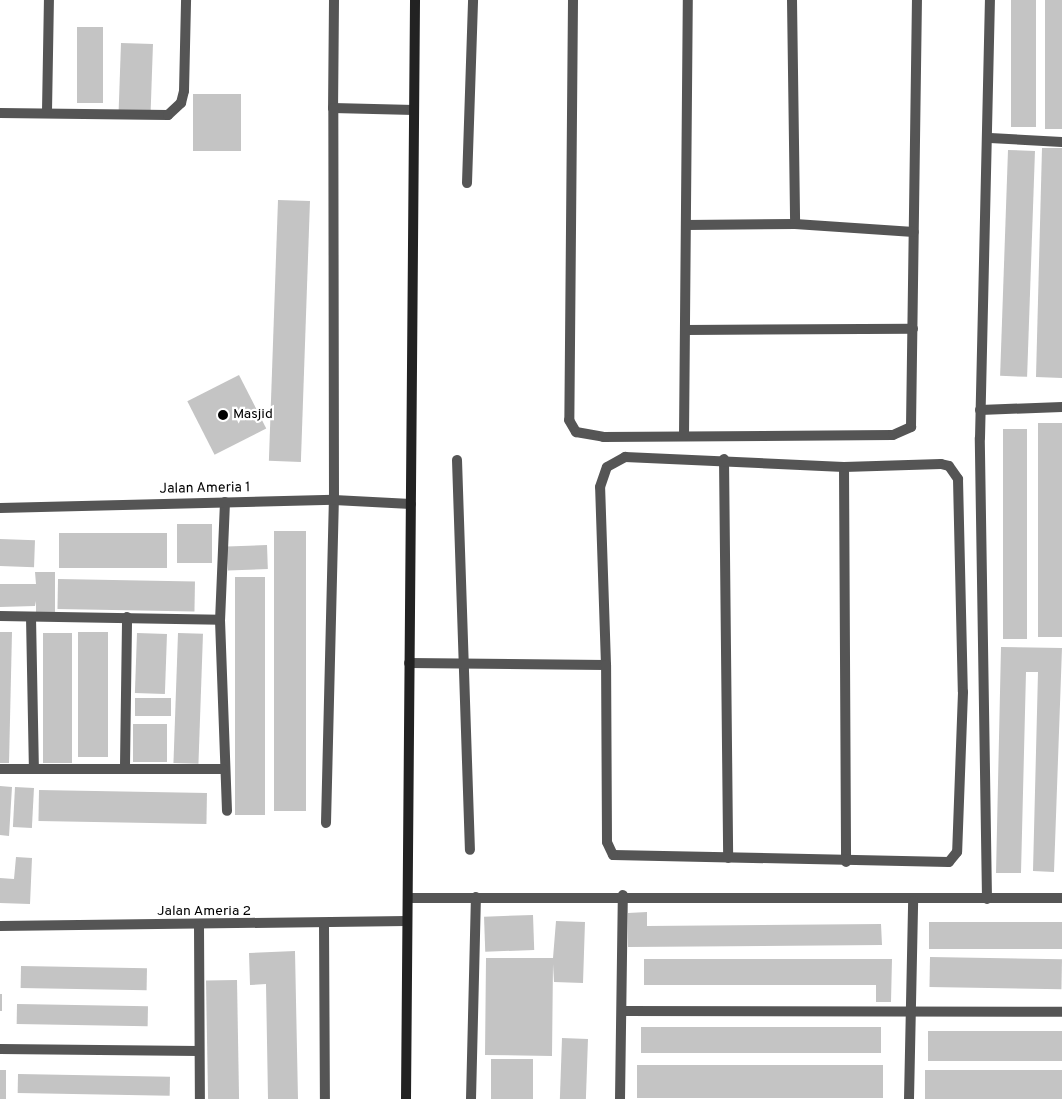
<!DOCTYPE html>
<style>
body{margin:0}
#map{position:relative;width:1062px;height:1099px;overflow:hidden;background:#fff;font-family:Overpass,sans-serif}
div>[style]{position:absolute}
.building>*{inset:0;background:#c4c4c4;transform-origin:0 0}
.lane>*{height:10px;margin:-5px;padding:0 5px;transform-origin:5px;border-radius:5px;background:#555}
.street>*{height:10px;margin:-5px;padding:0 5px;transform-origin:5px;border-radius:5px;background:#555}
.secondary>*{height:10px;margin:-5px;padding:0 5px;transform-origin:5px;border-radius:5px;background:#222}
.dots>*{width:14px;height:14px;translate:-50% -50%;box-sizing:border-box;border:2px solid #fff;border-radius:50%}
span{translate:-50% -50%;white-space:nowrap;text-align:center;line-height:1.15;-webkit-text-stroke:4.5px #fff;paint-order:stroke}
.poi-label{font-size:14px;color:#000}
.left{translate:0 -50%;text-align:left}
.street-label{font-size:14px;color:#000}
</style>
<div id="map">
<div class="building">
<div style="left:1011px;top:0;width:25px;height:127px"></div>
<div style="left:1045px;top:0;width:17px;height:129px"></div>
<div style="left:77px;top:27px;width:26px;height:76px"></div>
<div style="left:121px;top:43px;width:32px;height:68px;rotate:2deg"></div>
<div style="left:193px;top:94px;width:48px;height:57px"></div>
<div style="clip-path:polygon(1042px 148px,1062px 148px,1062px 378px,1036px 377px)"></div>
<div style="left:1008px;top:150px;width:27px;height:226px;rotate:2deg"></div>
<div style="left:278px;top:200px;width:32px;height:261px;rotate:2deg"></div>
<div style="left:239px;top:375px;width:60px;height:58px;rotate:63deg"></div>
<div style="left:1038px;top:423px;width:24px;height:214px"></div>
<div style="left:1003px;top:429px;width:24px;height:210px"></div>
<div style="left:177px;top:524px;width:35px;height:39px"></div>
<div style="left:274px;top:531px;width:32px;height:280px"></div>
<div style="left:167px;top:533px;width:35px;height:108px;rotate:90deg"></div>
<div style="left:0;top:539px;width:35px;height:27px;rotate:2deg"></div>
<div style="left:267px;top:545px;width:24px;height:40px;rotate:88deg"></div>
<div style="clip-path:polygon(35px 572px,55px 572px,55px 613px,36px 614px,36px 601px,35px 606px,0 607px,0 584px,36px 584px)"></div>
<div style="left:235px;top:577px;width:30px;height:238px"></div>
<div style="left:58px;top:579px;width:137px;height:30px;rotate:1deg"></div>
<div style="clip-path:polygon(0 632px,12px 632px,9px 763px,0 763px)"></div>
<div style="left:78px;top:632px;width:30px;height:125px"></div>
<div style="left:43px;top:633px;width:29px;height:130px"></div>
<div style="left:137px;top:633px;width:30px;height:60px;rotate:2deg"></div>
<div style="left:178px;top:633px;width:25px;height:130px;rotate:2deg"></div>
<div style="clip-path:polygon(1001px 647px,1062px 648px,1054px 872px,1033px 871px,1038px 672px,1026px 672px,1021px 873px,996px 873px)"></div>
<div style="left:171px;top:698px;width:18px;height:36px;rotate:90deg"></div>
<div style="left:133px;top:724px;width:34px;height:38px"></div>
<div style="clip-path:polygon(0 786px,12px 787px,9px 836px,0 835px)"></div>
<div style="left:15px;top:787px;width:19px;height:40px;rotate:3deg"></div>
<div style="left:39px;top:790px;width:168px;height:31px;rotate:1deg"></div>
<div style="clip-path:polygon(16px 857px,32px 858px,30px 904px,0 903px,0 878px,14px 879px)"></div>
<div style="clip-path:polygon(647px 912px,647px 926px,881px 924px,882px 945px,628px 947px,628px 913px)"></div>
<div style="left:533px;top:915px;width:35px;height:49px;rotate:88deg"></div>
<div style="clip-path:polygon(556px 921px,585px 922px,583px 983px,554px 982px,553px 964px,552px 1056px,485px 1055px,486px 958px,553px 958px)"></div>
<div style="left:929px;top:922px;width:133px;height:27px"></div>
<div style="clip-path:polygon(295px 951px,298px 1099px,268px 1099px,266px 984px,250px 985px,249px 953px)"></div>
<div style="left:930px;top:957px;width:132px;height:30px;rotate:1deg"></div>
<div style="clip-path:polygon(644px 959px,892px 959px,891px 1002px,876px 1002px,876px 985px,644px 985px)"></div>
<div style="left:21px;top:966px;width:126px;height:22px;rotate:1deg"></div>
<div style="left:237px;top:980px;width:119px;height:31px;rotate:89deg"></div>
<div style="left:0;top:994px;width:2px;height:17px"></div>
<div style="left:17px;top:1004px;width:131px;height:20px;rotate:1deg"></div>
<div style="left:641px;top:1027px;width:240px;height:26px"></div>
<div style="left:928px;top:1031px;width:134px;height:30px"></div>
<div style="left:562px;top:1038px;width:26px;height:61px;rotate:2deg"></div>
<div style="left:533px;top:1059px;width:40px;height:42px;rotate:90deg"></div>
<div style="left:637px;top:1065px;width:246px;height:33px"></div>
<div style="left:0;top:1070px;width:6px;height:29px"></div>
<div style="left:925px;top:1070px;width:137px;height:29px"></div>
<div style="left:18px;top:1074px;width:152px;height:19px;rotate:1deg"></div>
</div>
<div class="lane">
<div style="left:467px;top:183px;width:183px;rotate:-88.1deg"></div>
</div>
<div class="street">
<div style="left:334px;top:0;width:108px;rotate:90.5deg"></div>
<div style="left:333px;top:108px;width:81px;rotate:1.4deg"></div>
<div style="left:573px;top:0;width:420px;rotate:90.5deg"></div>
<div style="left:569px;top:420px;width:14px;rotate:60deg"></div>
<div style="left:576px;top:432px;width:27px;rotate:10deg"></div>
<div style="left:603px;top:437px;width:290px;rotate:-0.4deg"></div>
<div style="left:893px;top:435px;width:20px;rotate:-24deg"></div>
<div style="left:911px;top:427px;width:427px;rotate:-89.2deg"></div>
<div style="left:792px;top:0;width:224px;rotate:89.2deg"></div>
<div style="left:47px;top:111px;width:111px;rotate:-89deg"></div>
<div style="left:0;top:113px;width:168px;rotate:0.7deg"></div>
<div style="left:168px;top:115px;width:18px;rotate:-43deg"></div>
<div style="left:181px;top:103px;width:12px;rotate:-76deg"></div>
<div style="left:184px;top:91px;width:91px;rotate:-88.7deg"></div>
<div style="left:990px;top:138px;width:72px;rotate:3.2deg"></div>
<div style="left:686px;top:225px;width:109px;rotate:-0.5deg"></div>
<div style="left:795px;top:224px;width:119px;rotate:3.8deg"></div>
<div style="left:685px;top:330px;width:228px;rotate:-0.3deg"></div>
<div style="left:980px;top:410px;width:82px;rotate:-2.1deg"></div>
<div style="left:684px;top:436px;width:436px;rotate:-89.5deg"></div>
<div style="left:724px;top:459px;width:399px;rotate:89.4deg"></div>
<div style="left:457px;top:460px;width:390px;rotate:88.1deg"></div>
<div style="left:844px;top:467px;width:395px;rotate:89.7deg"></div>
<div style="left:225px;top:502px;width:118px;rotate:92.4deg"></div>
<div style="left:220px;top:620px;width:191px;rotate:87.9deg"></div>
<div style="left:0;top:508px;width:334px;rotate:-1.4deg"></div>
<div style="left:334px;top:500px;width:77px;rotate:3deg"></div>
<div style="left:0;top:616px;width:220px;rotate:1deg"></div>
<div style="left:31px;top:617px;width:152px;rotate:88.9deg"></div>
<div style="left:409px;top:663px;width:197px;rotate:0.6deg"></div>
<div style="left:606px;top:665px;width:178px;rotate:-91.9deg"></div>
<div style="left:600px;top:487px;width:21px;rotate:-71deg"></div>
<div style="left:607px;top:467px;width:21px;rotate:-29deg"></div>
<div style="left:625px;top:457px;width:219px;rotate:2.6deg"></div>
<div style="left:844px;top:467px;width:97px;rotate:-1.8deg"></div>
<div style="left:941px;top:464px;width:8px;rotate:14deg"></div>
<div style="left:949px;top:466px;width:16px;rotate:55deg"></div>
<div style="left:958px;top:479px;width:213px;rotate:88.7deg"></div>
<div style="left:963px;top:692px;width:160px;rotate:92.1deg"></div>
<div style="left:957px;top:852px;width:13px;rotate:129deg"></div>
<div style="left:949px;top:862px;width:336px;rotate:-178.8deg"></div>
<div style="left:613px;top:855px;width:14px;rotate:-115deg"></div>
<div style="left:607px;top:842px;width:177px;rotate:-90.3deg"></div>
<div style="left:125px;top:766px;width:149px;rotate:-89.2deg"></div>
<div style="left:0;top:769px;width:223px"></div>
<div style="left:326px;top:823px;width:323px;rotate:-88.6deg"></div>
<div style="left:334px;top:500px;width:392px;rotate:-90.1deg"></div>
<div style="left:408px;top:898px;width:654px"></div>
<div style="left:987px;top:899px;width:461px;rotate:-90.9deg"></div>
<div style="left:980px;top:438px;width:438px;rotate:-88.7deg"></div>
<div style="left:324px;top:924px;width:175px;rotate:89.7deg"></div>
<div style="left:0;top:926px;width:407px;rotate:-0.7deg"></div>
<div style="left:199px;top:926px;width:173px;rotate:89.7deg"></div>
<div style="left:623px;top:1011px;width:439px;rotate:0.1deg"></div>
<div style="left:0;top:1049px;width:199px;rotate:0.6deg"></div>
<div style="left:471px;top:1099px;width:202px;rotate:-88.6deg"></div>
<div style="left:620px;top:1099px;width:204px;rotate:-89.2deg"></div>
<div style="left:909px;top:1099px;width:198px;rotate:-88.8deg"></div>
</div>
<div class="secondary">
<div style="left:406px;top:1099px;width:1099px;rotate:-89.53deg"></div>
</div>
<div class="dots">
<div style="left:223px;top:415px;background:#000"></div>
</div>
<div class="poi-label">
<span class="left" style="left:233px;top:415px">Masjid</span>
</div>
<div class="street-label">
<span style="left:205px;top:489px;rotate:-1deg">Jalan Ameria 1</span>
<span style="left:204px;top:912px">Jalan Ameria 2</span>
</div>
</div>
